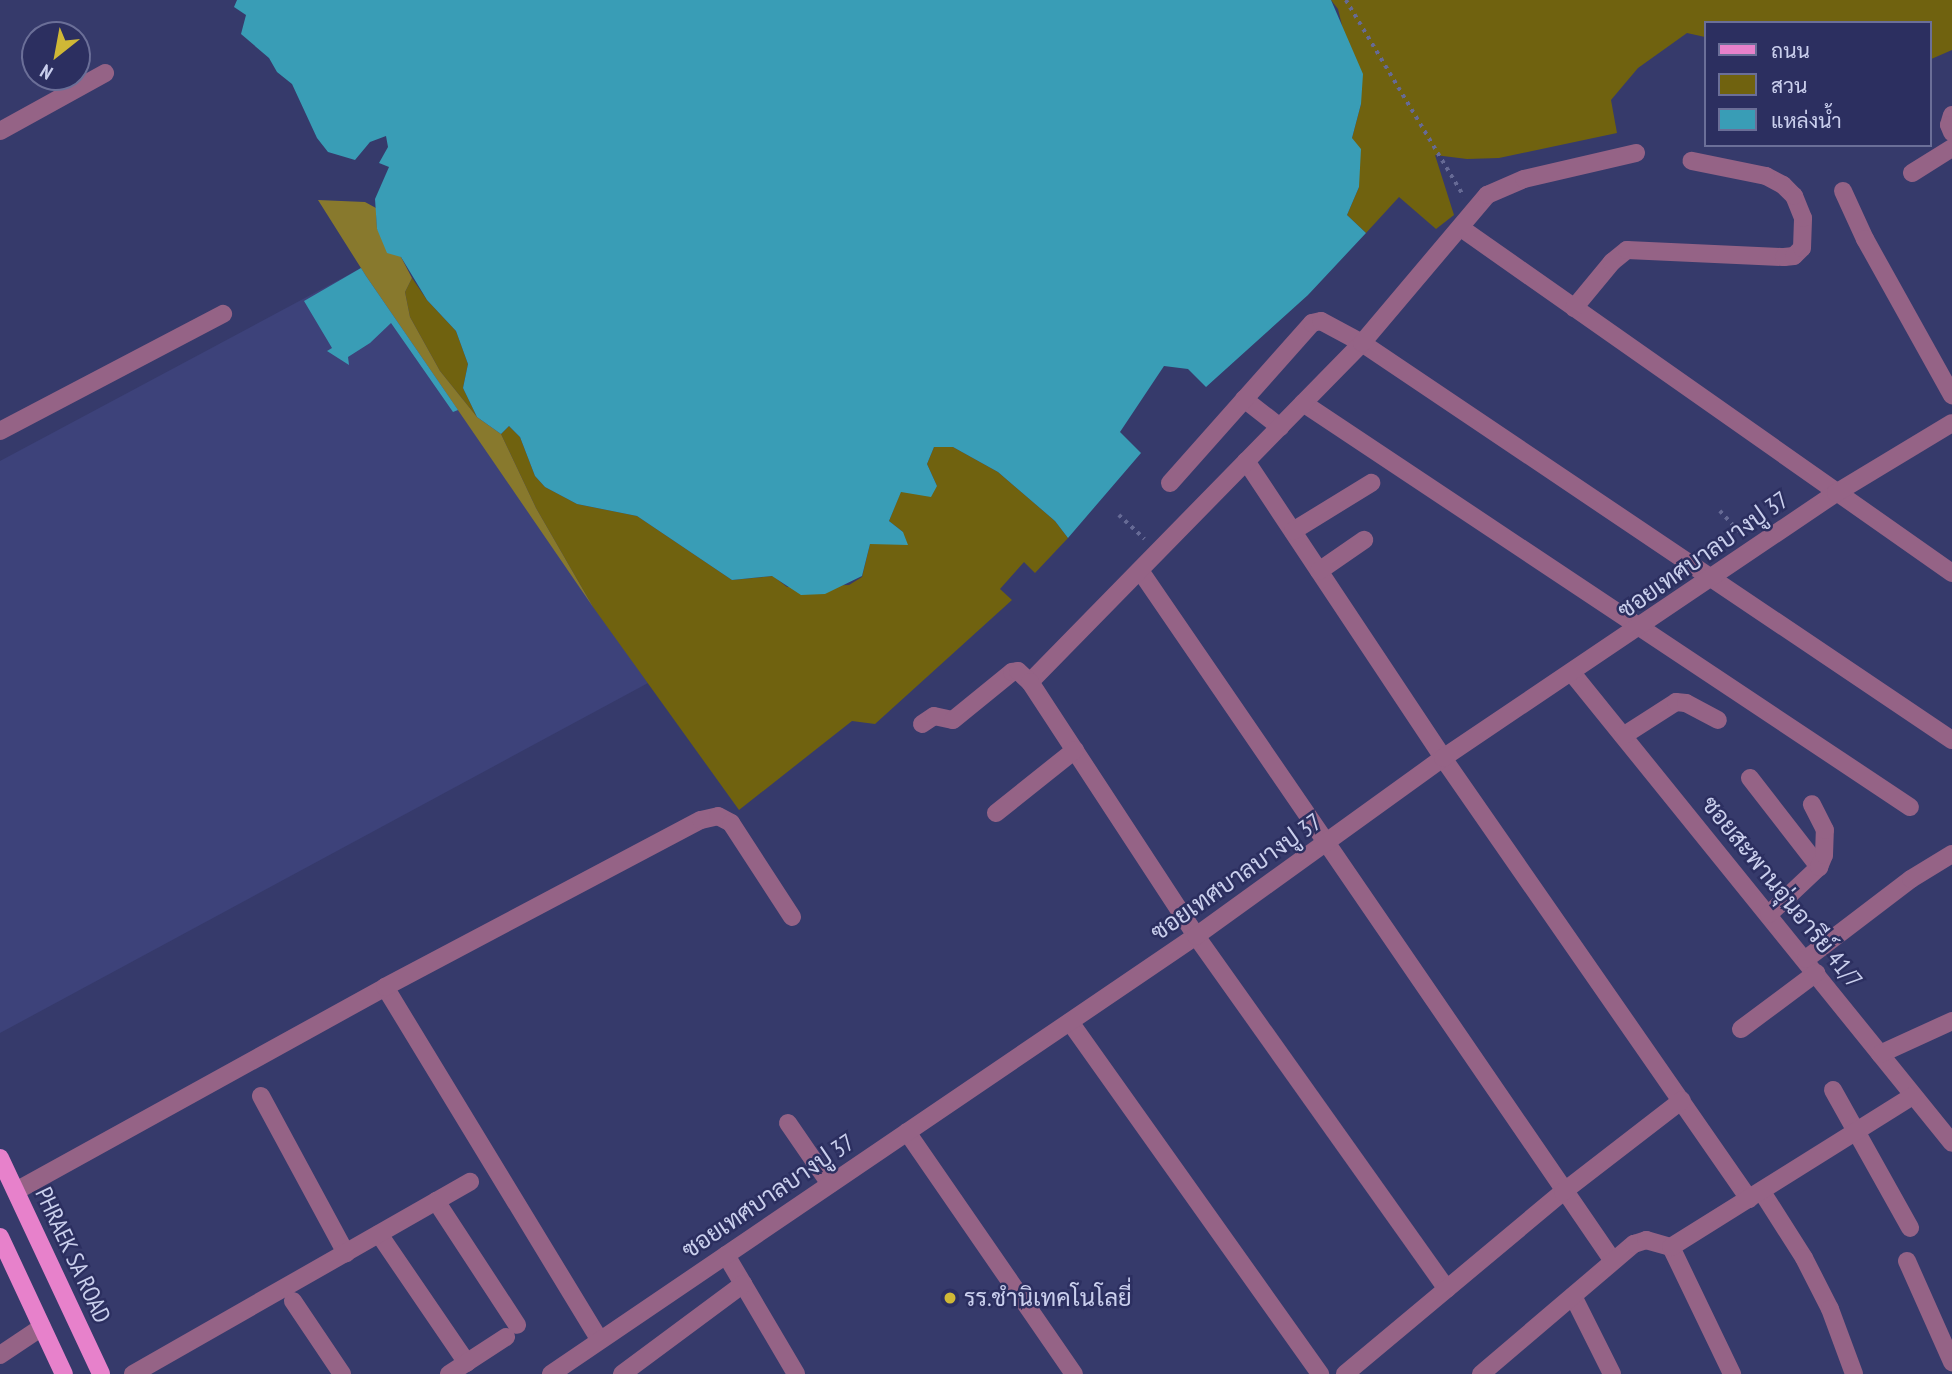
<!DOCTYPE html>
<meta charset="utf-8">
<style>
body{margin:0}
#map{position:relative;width:1952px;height:1374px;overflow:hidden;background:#363a6b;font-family:"PT Sans Narrow",Sarabun,sans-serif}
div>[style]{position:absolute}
.built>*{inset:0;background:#3d427a}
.green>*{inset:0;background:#70620f}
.forest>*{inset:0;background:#88792d}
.water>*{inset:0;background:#399db6}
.path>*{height:3.5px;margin-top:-1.75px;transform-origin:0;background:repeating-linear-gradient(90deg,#666a95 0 3.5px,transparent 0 8.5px)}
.minor>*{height:18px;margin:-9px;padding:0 9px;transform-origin:9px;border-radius:9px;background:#956386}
.major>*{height:18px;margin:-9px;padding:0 9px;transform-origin:9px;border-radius:9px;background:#e781cb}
.dots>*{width:19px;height:19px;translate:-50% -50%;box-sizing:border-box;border:4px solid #2c2f60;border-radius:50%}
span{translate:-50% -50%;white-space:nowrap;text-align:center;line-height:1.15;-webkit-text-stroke:5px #2c2f60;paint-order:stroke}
.street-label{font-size:24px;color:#cacfed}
.poi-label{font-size:24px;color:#cacfed}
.left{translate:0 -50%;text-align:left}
.legend{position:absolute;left:1704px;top:21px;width:228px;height:126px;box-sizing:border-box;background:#2c2f60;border:2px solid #6b6f98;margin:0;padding:9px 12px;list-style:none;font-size:21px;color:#cacfed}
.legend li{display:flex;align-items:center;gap:14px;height:35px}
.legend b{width:35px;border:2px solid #6b6f98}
.north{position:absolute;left:21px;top:21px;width:70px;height:70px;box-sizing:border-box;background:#2c2f60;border:2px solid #6b6f98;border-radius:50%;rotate:211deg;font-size:19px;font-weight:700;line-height:28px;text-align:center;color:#cacfed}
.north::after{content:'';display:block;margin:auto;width:24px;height:32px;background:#d0b836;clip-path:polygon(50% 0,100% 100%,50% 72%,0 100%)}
</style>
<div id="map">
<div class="built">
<div style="clip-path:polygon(361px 268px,648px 683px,0 1033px,0 461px)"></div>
</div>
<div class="green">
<div style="clip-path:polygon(1331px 0,1952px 0,1952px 50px,1929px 60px,1929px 23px,1705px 23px,1705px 37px,1687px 33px,1638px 68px,1611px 100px,1617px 133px,1499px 158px,1467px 159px,1435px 155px,1454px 215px,1436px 229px,1399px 197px,1366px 233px,1347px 215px,1359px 187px,1352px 138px,1361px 104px,1338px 9px)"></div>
<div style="clip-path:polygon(412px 278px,427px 300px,456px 331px,468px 364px,463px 388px,477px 417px,440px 371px,410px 317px,405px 292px)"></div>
<div style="clip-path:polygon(509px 426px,520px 437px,535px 476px,545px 487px,577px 504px,637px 516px,732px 580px,773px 576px,787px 587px,849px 585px,862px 577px,870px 544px,890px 543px,903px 532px,889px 521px,901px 491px,937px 486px,927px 464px,934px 447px,953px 447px,998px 472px,1055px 521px,1068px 538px,1035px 573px,1024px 562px,1000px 589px,1012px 600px,875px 724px,852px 721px,739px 810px,593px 607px,536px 508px,501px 434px)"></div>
</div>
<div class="forest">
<div style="clip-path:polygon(318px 200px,365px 202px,376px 208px,377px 229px,401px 257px,412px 278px,405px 292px,410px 317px,440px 371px,477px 417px,501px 434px,536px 508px,593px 607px,366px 276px)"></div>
</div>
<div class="water">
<div style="clip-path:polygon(237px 0,1331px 0,1363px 74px,1361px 104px,1352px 138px,1361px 149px,1359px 187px,1347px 215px,1366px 233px,1308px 295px,1206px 387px,1188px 369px,1164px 366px,1120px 432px,1141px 453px,1068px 538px,1055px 521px,998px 472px,953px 447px,934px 447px,927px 464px,937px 486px,931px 497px,901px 492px,889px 521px,903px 532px,908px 545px,870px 544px,862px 576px,825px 594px,801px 595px,772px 576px,732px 580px,637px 516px,577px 504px,545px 487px,535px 476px,520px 437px,509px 426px,501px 434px,477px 417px,463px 388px,468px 364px,456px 331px,427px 300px,401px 257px,387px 253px,377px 229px,375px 199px,389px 167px,379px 163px,388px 147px,386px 136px,370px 142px,355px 160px,328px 152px,317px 138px,292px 84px,277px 72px,269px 58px,241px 34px,246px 15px,234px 7px)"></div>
<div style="clip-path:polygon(361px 268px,366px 276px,458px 410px,453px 412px,391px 323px,370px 343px,348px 357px,349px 365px,327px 351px,332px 348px,304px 301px)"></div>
</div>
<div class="path">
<div style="left:1346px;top:0;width:229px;rotate:59deg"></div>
<div style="left:1720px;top:511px;width:33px;rotate:47deg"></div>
<div style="left:1119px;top:515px;width:35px;rotate:43deg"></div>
</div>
<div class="minor">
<div style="left:1952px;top:115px;width:10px;rotate:107deg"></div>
<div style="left:1949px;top:125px;width:8px;rotate:67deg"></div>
<div style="left:0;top:131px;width:120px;rotate:-28.9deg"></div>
<div style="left:1912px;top:173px;width:47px;rotate:-32deg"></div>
<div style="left:1843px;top:191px;width:53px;rotate:65.4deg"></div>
<div style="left:1865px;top:239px;width:179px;rotate:60.9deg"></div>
<div style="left:1461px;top:228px;width:600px;rotate:35.09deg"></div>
<div style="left:1574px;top:308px;width:60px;rotate:-50.4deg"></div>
<div style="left:1612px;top:262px;width:19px;rotate:-39deg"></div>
<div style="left:1627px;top:250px;width:157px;rotate:2.6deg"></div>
<div style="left:1784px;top:257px;width:10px;rotate:-6deg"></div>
<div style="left:1794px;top:256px;width:11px;rotate:-45deg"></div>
<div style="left:1802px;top:248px;width:30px;rotate:-88deg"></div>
<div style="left:1803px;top:218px;width:24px;rotate:-112deg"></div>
<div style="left:1794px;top:196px;width:16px;rotate:-135deg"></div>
<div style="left:1783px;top:185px;width:19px;rotate:-152deg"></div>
<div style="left:1766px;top:176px;width:76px;rotate:-168.5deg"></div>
<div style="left:1244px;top:399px;width:46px;rotate:37.9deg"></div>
<div style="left:1303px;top:403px;width:729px;rotate:33.65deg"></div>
<div style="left:0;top:431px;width:252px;rotate:-27.7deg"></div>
<div style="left:1246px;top:461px;width:356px;rotate:56.4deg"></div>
<div style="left:1443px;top:758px;width:537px;rotate:55.24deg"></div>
<div style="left:1170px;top:483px;width:214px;rotate:-48.4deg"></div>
<div style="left:1312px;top:323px;width:9px;rotate:-13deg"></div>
<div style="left:1321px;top:321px;width:47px;rotate:28.2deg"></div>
<div style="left:1362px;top:343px;width:711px;rotate:33.94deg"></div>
<div style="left:1293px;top:531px;width:92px;rotate:-31.6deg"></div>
<div style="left:1319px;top:571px;width:55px;rotate:-34.6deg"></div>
<div style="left:1141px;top:572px;width:835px;rotate:55.59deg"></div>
<div style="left:1572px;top:673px;width:604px;rotate:51.04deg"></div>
<div style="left:1030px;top:682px;width:474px;rotate:-45.6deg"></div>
<div style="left:1362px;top:343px;width:194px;rotate:-49.8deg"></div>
<div style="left:1487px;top:195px;width:40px;rotate:-23.4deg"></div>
<div style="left:1524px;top:179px;width:115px;rotate:-13.1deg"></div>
<div style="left:922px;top:724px;width:14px;rotate:-34deg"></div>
<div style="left:934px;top:716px;width:19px;rotate:12deg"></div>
<div style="left:953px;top:720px;width:76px;rotate:-39.1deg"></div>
<div style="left:1012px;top:672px;width:6px;rotate:-9deg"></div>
<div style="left:1018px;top:671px;width:16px;rotate:43deg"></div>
<div style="left:1030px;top:682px;width:303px;rotate:56.8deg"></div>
<div style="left:1196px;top:936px;width:433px;rotate:54.6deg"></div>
<div style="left:1623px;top:736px;width:63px;rotate:-32.7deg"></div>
<div style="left:1676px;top:702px;width:10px;rotate:6deg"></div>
<div style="left:1686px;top:703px;width:36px;rotate:28deg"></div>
<div style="left:1750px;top:778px;width:113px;rotate:52.2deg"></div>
<div style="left:996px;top:813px;width:101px;rotate:-38.6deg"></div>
<div style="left:1769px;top:914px;width:69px;rotate:-43.2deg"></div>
<div style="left:1819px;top:867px;width:13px;rotate:-67deg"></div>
<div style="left:1824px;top:855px;width:25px;rotate:-88deg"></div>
<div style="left:1825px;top:830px;width:29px;rotate:-117deg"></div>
<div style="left:1806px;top:959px;width:132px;rotate:-37.3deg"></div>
<div style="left:1911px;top:879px;width:48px;rotate:-31.4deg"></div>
<div style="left:385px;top:987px;width:413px;rotate:58.7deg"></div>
<div style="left:1070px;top:1022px;width:432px;rotate:54.6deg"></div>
<div style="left:1741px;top:1029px;width:94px;rotate:-36.7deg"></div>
<div style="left:1880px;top:1054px;width:79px;rotate:-24.6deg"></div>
<div style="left:1833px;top:1090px;width:158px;rotate:60.8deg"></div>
<div style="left:261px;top:1096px;width:179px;rotate:61.6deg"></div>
<div style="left:788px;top:1123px;width:74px;rotate:55.5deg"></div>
<div style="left:907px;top:1132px;width:294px;rotate:55.4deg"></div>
<div style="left:16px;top:1191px;width:422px;rotate:-28.9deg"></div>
<div style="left:385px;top:987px;width:357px;rotate:-27.9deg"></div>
<div style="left:701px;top:820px;width:17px;rotate:-13deg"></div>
<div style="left:718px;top:816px;width:15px;rotate:28deg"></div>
<div style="left:731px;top:823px;width:112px;rotate:57deg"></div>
<div style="left:1762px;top:1192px;width:78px;rotate:57.5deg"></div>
<div style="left:1804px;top:1258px;width:57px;rotate:63deg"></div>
<div style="left:1830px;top:1309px;width:69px;rotate:69.7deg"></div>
<div style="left:436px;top:1201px;width:148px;rotate:56.8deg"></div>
<div style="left:379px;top:1234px;width:156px;rotate:55.7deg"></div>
<div style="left:1671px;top:1247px;width:141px;rotate:64.3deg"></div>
<div style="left:726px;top:1255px;width:138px;rotate:59.5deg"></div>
<div style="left:1907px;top:1261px;width:111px;rotate:66deg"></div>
<div style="left:1573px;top:1296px;width:87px;rotate:63.4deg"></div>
<div style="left:293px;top:1301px;width:88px;rotate:56.1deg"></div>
<div style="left:0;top:1355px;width:50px;rotate:-33.7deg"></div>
<div style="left:133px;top:1374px;width:388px;rotate:-29.7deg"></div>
<div style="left:449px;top:1374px;width:68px;rotate:-33deg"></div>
<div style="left:551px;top:1374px;width:780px;rotate:-34.18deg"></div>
<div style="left:1196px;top:936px;width:304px;rotate:-35.8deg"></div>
<div style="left:1443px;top:758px;width:474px;rotate:-34deg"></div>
<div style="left:1836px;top:493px;width:135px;rotate:-31.1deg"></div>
<div style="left:622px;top:1374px;width:151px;rotate:-36.6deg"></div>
<div style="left:1345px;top:1374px;width:284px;rotate:-39.9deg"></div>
<div style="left:1563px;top:1192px;width:150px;rotate:-37.7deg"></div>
<div style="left:1481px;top:1374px;width:201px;rotate:-40.4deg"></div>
<div style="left:1634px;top:1244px;width:13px;rotate:-18deg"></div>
<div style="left:1646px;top:1240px;width:26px;rotate:16deg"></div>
<div style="left:1671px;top:1247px;width:285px;rotate:-32deg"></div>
</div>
<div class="major">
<div style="left:0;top:1158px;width:238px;rotate:64.9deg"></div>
<div style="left:0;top:1237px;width:151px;rotate:65deg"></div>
</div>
<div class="dots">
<div style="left:950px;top:1298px;background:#d0b836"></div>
</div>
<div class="street-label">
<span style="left:1703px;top:555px;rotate:-35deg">ซอยเทศบาลบางปู 37</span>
<span style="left:1236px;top:877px;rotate:-35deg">ซอยเทศบาลบางปู 37</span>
<span style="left:1782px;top:892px;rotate:51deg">ซอยสะพานอุ่นอารีย์ 41/7</span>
<span style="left:768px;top:1196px;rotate:-34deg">ซอยเทศบาลบางปู 37</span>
<span style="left:73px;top:1255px;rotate:65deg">PHRAEK SA ROAD</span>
</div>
<div class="poi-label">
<span class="left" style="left:964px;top:1298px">รร.ชำนิเทคโนโลยี่</span>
</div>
<ul class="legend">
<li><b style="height:9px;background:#e781cb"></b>ถนน</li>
<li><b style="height:19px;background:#70620f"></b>สวน</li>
<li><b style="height:19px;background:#399db6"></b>แหล่งน้ำ</li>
</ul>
<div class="north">N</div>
</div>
